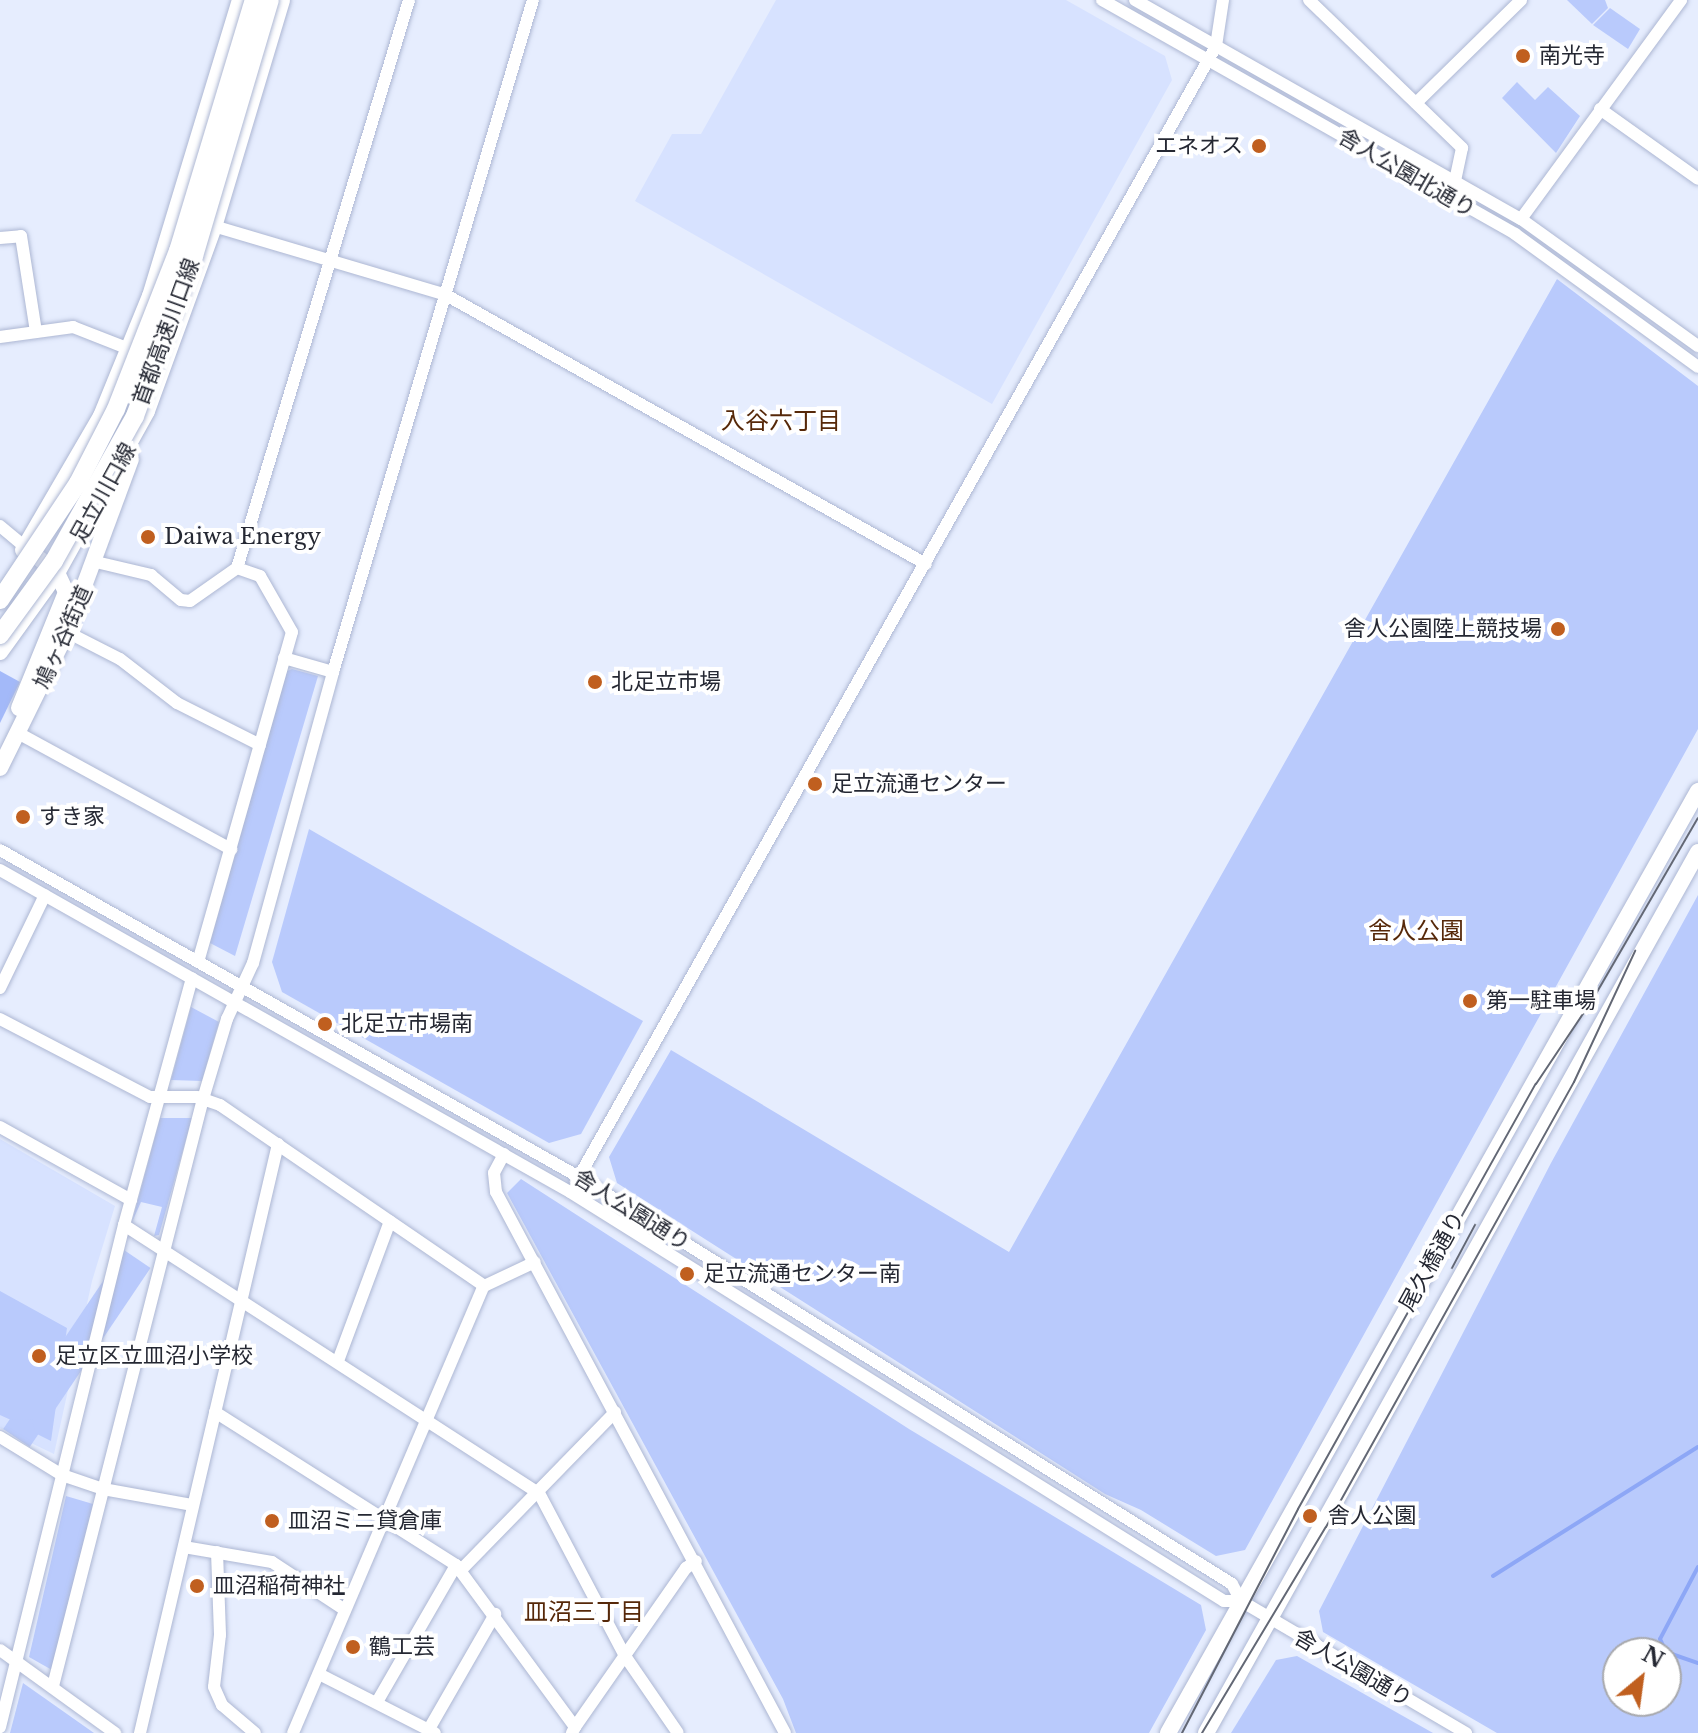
<!DOCTYPE html>
<meta charset="utf-8">
<style>
body{margin:0}
#map{position:relative;width:1698px;height:1733px;overflow:hidden;background:#e6edfe;font-family:"Libre Baskerville","Noto Sans JP",serif}
div>[style]{position:absolute}
.built>*{inset:0;background:#d7e2ff}
.green>*{inset:0;background:#b9cafc;transform-origin:0 0}
.forest>*{inset:0;background:#a3b9f9}
.stream>*{height:4px;margin:-2px;padding:0 2px;transform-origin:2px;border-radius:2px;background:#8da7f6}
.roads{filter:drop-shadow(0 0 2px #adb7d3) drop-shadow(0 0 2px #adb7d3)}
.minor>*{height:12px;margin:-6px;padding:0 6px;transform-origin:6px;border-radius:6px;background:#fff}
.major>*{height:16px;margin:-8px;padding:0 8px;transform-origin:8px;border-radius:8px;background:#fff}
.tram>*{height:2px;margin:-1px;padding:0 1px;transform-origin:1px;border-radius:1px;background:#636875}
.bridges{filter:drop-shadow(0 0 2px #adb7d3) drop-shadow(0 0 2px #adb7d3)}
.highway-bridge>*{height:18px;margin:-9px;padding:0 9px;transform-origin:9px;border-radius:9px;background:#fff}
.dots>*{width:22px;height:22px;translate:-50% -50%;box-sizing:border-box;border:4px solid #fff;border-radius:50%}
span{translate:-50% -50%;white-space:nowrap;text-align:center;line-height:1.15;-webkit-text-stroke:8px #fff;paint-order:stroke}
.poi-label{font-size:22px;color:#252833}
.left{translate:0 -50%;text-align:left}
.right{translate:-100% -50%;text-align:right}
.street-label{font-size:22px;color:#252833}
.neighbourhood-label{font-size:24px;color:#562809}
.north{position:absolute;left:1602px;top:1637px;width:80px;height:80px;box-sizing:border-box;background:#fff;border:2px solid #a8a9ad;border-radius:50%;rotate:29deg;font-size:22px;font-weight:700;line-height:32px;text-align:center;color:#252833}
.north::after{content:'';display:block;margin:auto;width:28px;height:36px;background:#c05f1f;clip-path:polygon(50% 0,100% 100%,50% 72%,0 100%)}
</style>
<div id="map">
<div class="built">
<div style="clip-path:polygon(776px 0,1066px 0,1165px 56px,1172px 80px,992px 404px,635px 201px,672px 134px,701px 134px)"></div>
<div style="clip-path:polygon(0 1139px,115px 1206px,92px 1281px,54px 1454px,0 1428px)"></div>
</div>
<div class="green">
<div style="clip-path:polygon(1567px 0,1605px 0,1608px 8px,1592px 24px)"></div>
<div style="clip-path:polygon(1610px 8px,1640px 29px,1628px 49px,1593px 25px)"></div>
<div style="clip-path:polygon(1517px 82px,1535px 100px,1548px 87px,1580px 116px,1556px 153px,1502px 98px)"></div>
<div style="clip-path:polygon(1557px 279px,1698px 386px,1698px 729px,1245px 1550px,1216px 1556px,1141px 1510px,1105px 1494px,617px 1183px,609px 1157px,671px 1050px,1009px 1252px)"></div>
<div style="clip-path:polygon(292px 669px,318px 676px,235px 956px,210px 943px,287px 671px)"></div>
<div style="clip-path:polygon(309px 829px,643px 1021px,581px 1134px,549px 1143px,282px 992px,272px 962px)"></div>
<div style="clip-path:polygon(evenodd,1698px 895px,1698px 1733px,1497px 1733px,1323px 1632px,1319px 1611px,1551px 1163px,1698px 895px,1666px 1653px,1666px 1701px,1618px 1701px,1618px 1653px,1666px 1653px)"></div>
<div style="clip-path:polygon(191px 1007px,219px 1022px,202px 1081px,171px 1080px)"></div>
<div style="clip-path:polygon(160px 1118px,192px 1118px,159px 1235px,154px 1236px,162px 1207px,141px 1202px,132px 1222px)"></div>
<div style="clip-path:polygon(521px 1179px,909px 1429px,1201px 1605px,1206px 1630px,1149px 1733px,796px 1733px,783px 1699px,507px 1193px)"></div>
<div style="left:124px;top:1250px;width:32px;height:216px;rotate:34deg"></div>
<div style="clip-path:polygon(0 1291px,67px 1328px,51px 1441px,35px 1433px,32px 1419px,11px 1420px,0 1415px)"></div>
<div style="clip-path:polygon(66px 1496px,93px 1504px,52px 1670px,29px 1657px)"></div>
<div style="clip-path:polygon(1297px 1656px,1433px 1733px,1231px 1733px,1276px 1660px)"></div>
<div style="clip-path:polygon(23px 1683px,94px 1733px,10px 1733px)"></div>
</div>
<div class="forest">
<div style="clip-path:polygon(0 671px,20px 682px,0 723px)"></div>
</div>
<div class="stream">
<div style="left:1698px;top:1567px;width:81px;rotate:117.8deg"></div>
<div style="left:1660px;top:1639px;width:14px;rotate:65deg"></div>
<div style="left:1666px;top:1652px;width:34px;rotate:19deg"></div>
<div style="left:1493px;top:1576px;width:242px;rotate:-32.2deg"></div>
</div>
<div class="roads">
<div class="minor">
<div style="left:1102px;top:0;width:475px;rotate:29.5deg"></div>
<div style="left:1515px;top:234px;width:226px;rotate:36deg"></div>
<div style="left:1135px;top:0;width:444px;rotate:29.6deg"></div>
<div style="left:1521px;top:219px;width:218px;rotate:35.7deg"></div>
<div style="left:1309px;top:0;width:213px;rotate:44deg"></div>
<div style="left:1462px;top:148px;width:34px;rotate:102deg"></div>
<div style="left:1416px;top:103px;width:147px;rotate:-44.4deg"></div>
<div style="left:1600px;top:109px;width:120px;rotate:35.5deg"></div>
<div style="left:1521px;top:219px;width:271px;rotate:-53.8deg"></div>
<div style="left:210px;top:225px;width:246px;rotate:16.5deg"></div>
<div style="left:446px;top:295px;width:550px;rotate:29.27deg"></div>
<div style="left:0;top:238px;width:21px;rotate:-5deg"></div>
<div style="left:21px;top:236px;width:97px;rotate:81.1deg"></div>
<div style="left:0;top:337px;width:74px;rotate:-7.8deg"></div>
<div style="left:73px;top:327px;width:60px;rotate:21.4deg"></div>
<div style="left:0;top:526px;width:33px;rotate:40deg"></div>
<div style="left:96px;top:562px;width:57px;rotate:13.3deg"></div>
<div style="left:151px;top:575px;width:39px;rotate:40deg"></div>
<div style="left:181px;top:600px;width:9px;rotate:6deg"></div>
<div style="left:190px;top:601px;width:57px;rotate:-35.1deg"></div>
<div style="left:237px;top:568px;width:593px;rotate:-73.15deg"></div>
<div style="left:67px;top:632px;width:59px;rotate:27deg"></div>
<div style="left:120px;top:659px;width:72px;rotate:37.7deg"></div>
<div style="left:177px;top:703px;width:93px;rotate:26.8deg"></div>
<div style="left:284px;top:658px;width:51px;rotate:15.9deg"></div>
<div style="left:18px;top:733px;width:243px;rotate:28.6deg"></div>
<div style="left:0;top:850px;width:665px;rotate:29.46deg"></div>
<div style="left:579px;top:1177px;width:769px;rotate:31.93deg"></div>
<div style="left:1232px;top:1584px;width:19px;rotate:62deg"></div>
<div style="left:1241px;top:1601px;width:261px;rotate:30.4deg"></div>
<div style="left:0;top:870px;width:655px;rotate:29.46deg"></div>
<div style="left:570px;top:1192px;width:771px;rotate:32.02deg"></div>
<div style="left:1224px;top:1601px;width:17px"></div>
<div style="left:198px;top:962px;width:343px;rotate:-74.1deg"></div>
<div style="left:292px;top:632px;width:64px;rotate:-119.7deg"></div>
<div style="left:260px;top:576px;width:24px;rotate:-161deg"></div>
<div style="left:0;top:988px;width:103px;rotate:-64.2deg"></div>
<div style="left:0;top:1019px;width:169px;rotate:27.5deg"></div>
<div style="left:150px;top:1097px;width:47px"></div>
<div style="left:197px;top:1097px;width:24px;rotate:19deg"></div>
<div style="left:220px;top:1105px;width:320px;rotate:34.4deg"></div>
<div style="left:0;top:1127px;width:150px;rotate:29.1deg"></div>
<div style="left:504px;top:1154px;width:21px;rotate:118deg"></div>
<div style="left:494px;top:1173px;width:19px;rotate:84deg"></div>
<div style="left:496px;top:1192px;width:613px;rotate:61.89deg"></div>
<div style="left:576px;top:1182px;width:1304px;rotate:-60.6deg"></div>
<div style="left:1216px;top:46px;width:47px;rotate:-81.3deg"></div>
<div style="left:124px;top:1225px;width:494px;rotate:32.9deg"></div>
<div style="left:539px;top:1493px;width:184px;rotate:62.2deg"></div>
<div style="left:625px;top:1656px;width:93px;rotate:55.5deg"></div>
<div style="left:338px;top:1361px;width:149px;rotate:-69.6deg"></div>
<div style="left:215px;top:1412px;width:285px;rotate:32.4deg"></div>
<div style="left:456px;top:1565px;width:201px;rotate:53.7deg"></div>
<div style="left:575px;top:1727px;width:7px;rotate:117deg"></div>
<div style="left:0;top:1437px;width:73px;rotate:31.5deg"></div>
<div style="left:62px;top:1475px;width:43px;rotate:18.9deg"></div>
<div style="left:103px;top:1489px;width:90px;rotate:10.2deg"></div>
<div style="left:184px;top:1547px;width:89px;rotate:9.7deg"></div>
<div style="left:272px;top:1562px;width:87px;rotate:33.3deg"></div>
<div style="left:217px;top:1552px;width:83px;rotate:87.9deg"></div>
<div style="left:220px;top:1635px;width:52px;rotate:96.6deg"></div>
<div style="left:214px;top:1687px;width:20px;rotate:66deg"></div>
<div style="left:222px;top:1705px;width:43px;rotate:40.3deg"></div>
<div style="left:460px;top:1571px;width:222px;rotate:-45.7deg"></div>
<div style="left:0;top:1650px;width:142px;rotate:35.8deg"></div>
<div style="left:319px;top:1674px;width:130px;rotate:27deg"></div>
<div style="left:53px;top:1686px;width:606px;rotate:-75.67deg"></div>
<div style="left:203px;top:1099px;width:84px;rotate:-73.3deg"></div>
<div style="left:227px;top:1019px;width:62px;rotate:-65.1deg"></div>
<div style="left:253px;top:963px;width:302px;rotate:-74.6deg"></div>
<div style="left:333px;top:672px;width:701px;rotate:-73.43deg"></div>
<div style="left:377px;top:1702px;width:158px;rotate:-60deg"></div>
<div style="left:0;top:1727px;width:517px;rotate:-76.13deg"></div>
<div style="left:124px;top:1225px;width:256px;rotate:-74.6deg"></div>
<div style="left:575px;top:1727px;width:194px;rotate:-55.1deg"></div>
<div style="left:686px;top:1568px;width:12px;rotate:-35deg"></div>
<div style="left:429px;top:1729px;width:133px;rotate:-60.1deg"></div>
<div style="left:140px;top:1733px;width:605px;rotate:-76.81deg"></div>
<div style="left:293px;top:1733px;width:486px;rotate:-66.9deg"></div>
<div style="left:484px;top:1286px;width:56px;rotate:-25.2deg"></div>
</div>
<div class="major">
<div style="left:23px;top:550px;width:155px;rotate:-59.8deg"></div>
<div style="left:101px;top:416px;width:130px;rotate:-67.8deg"></div>
<div style="left:150px;top:296px;width:309px;rotate:-73.1deg"></div>
<div style="left:0;top:652px;width:97px;rotate:-54.2deg"></div>
<div style="left:57px;top:573px;width:185px;rotate:-60.9deg"></div>
<div style="left:147px;top:411px;width:196px;rotate:-70deg"></div>
<div style="left:214px;top:227px;width:237px;rotate:-73.3deg"></div>
<div style="left:19px;top:708px;width:125px;rotate:-67.9deg"></div>
<div style="left:66px;top:592px;width:21px;rotate:-115deg"></div>
<div style="left:57px;top:573px;width:41px;rotate:-140.9deg"></div>
<div style="left:0;top:768px;width:152px;rotate:-63.8deg"></div>
<div style="left:67px;top:632px;width:184px;rotate:-69.7deg"></div>
<div style="left:1168px;top:1733px;width:1081px;rotate:-60.64deg"></div>
<div style="left:1206px;top:1733px;width:1009px;rotate:-60.82deg"></div>
</div>
</div>
<div class="tram">
<div style="left:1452px;top:1268px;width:49px;rotate:-61.9deg"></div>
<div style="left:1182px;top:1733px;width:252px;rotate:-62.6deg"></div>
<div style="left:1298px;top:1509px;width:487px;rotate:-60.8deg"></div>
<div style="left:1536px;top:1084px;width:102px;rotate:-56.2deg"></div>
<div style="left:1593px;top:999px;width:209px;rotate:-59.9deg"></div>
<div style="left:1202px;top:1733px;width:240px;rotate:-59deg"></div>
<div style="left:1326px;top:1527px;width:509px;rotate:-60.87deg"></div>
<div style="left:1574px;top:1082px;width:145px;rotate:-65deg"></div>
</div>
<div class="bridges">
<div class="highway-bridge">
<div style="left:0;top:600px;width:141px;rotate:-56.3deg"></div>
<div style="left:78px;top:483px;width:83px;rotate:-62.8deg"></div>
<div style="left:116px;top:409px;width:170px;rotate:-68.6deg"></div>
<div style="left:178px;top:251px;width:262px;rotate:-73.2deg"></div>
<div style="left:0;top:635px;width:92px;rotate:-53.9deg"></div>
<div style="left:54px;top:561px;width:166px;rotate:-60.8deg"></div>
<div style="left:135px;top:416px;width:171px;rotate:-69.8deg"></div>
<div style="left:194px;top:256px;width:267px;rotate:-73.5deg"></div>
</div>
</div>
<div class="dots">
<div style="left:1523px;top:56px;background:#c05f1f"></div>
<div style="left:1259px;top:146px;background:#c05f1f"></div>
<div style="left:148px;top:537px;background:#c05f1f"></div>
<div style="left:1558px;top:629px;background:#c05f1f"></div>
<div style="left:595px;top:682px;background:#c05f1f"></div>
<div style="left:815px;top:784px;background:#c05f1f"></div>
<div style="left:23px;top:817px;background:#c05f1f"></div>
<div style="left:1470px;top:1001px;background:#c05f1f"></div>
<div style="left:325px;top:1024px;background:#c05f1f"></div>
<div style="left:687px;top:1274px;background:#c05f1f"></div>
<div style="left:39px;top:1356px;background:#c05f1f"></div>
<div style="left:1310px;top:1516px;background:#c05f1f"></div>
<div style="left:272px;top:1521px;background:#c05f1f"></div>
<div style="left:197px;top:1586px;background:#c05f1f"></div>
<div style="left:353px;top:1647px;background:#c05f1f"></div>
</div>
<div class="poi-label">
<span class="left" style="left:1539px;top:56px">南光寺</span>
<span class="right" style="left:1243px;top:146px">エネオス</span>
<span class="left" style="left:164px;top:537px">Daiwa Energy</span>
<span class="right" style="left:1542px;top:629px">舎人公園陸上競技場</span>
<span class="left" style="left:611px;top:682px">北足立市場</span>
<span class="left" style="left:831px;top:784px">足立流通センター</span>
<span class="left" style="left:39px;top:817px">すき家</span>
<span class="left" style="left:1486px;top:1001px">第一駐車場</span>
<span class="left" style="left:341px;top:1024px">北足立市場南</span>
<span class="left" style="left:703px;top:1274px">足立流通センター南</span>
<span class="left" style="left:55px;top:1356px">足立区立皿沼小学校</span>
<span class="left" style="left:1328px;top:1516px">舎人公園</span>
<span class="left" style="left:288px;top:1521px">皿沼ミニ貸倉庫</span>
<span class="left" style="left:213px;top:1586px">皿沼稲荷神社</span>
<span class="left" style="left:369px;top:1647px">鶴工芸</span>
</div>
<div class="street-label">
<span style="left:1407px;top:173px;rotate:30deg">舎人公園北通り</span>
<span style="left:166px;top:332px;rotate:-70deg">首都高速川口線</span>
<span style="left:103px;top:493px;rotate:-61deg">足立川口線</span>
<span style="left:63px;top:637px;rotate:-66deg">鳩ヶ谷街道</span>
<span style="left:632px;top:1210px;rotate:32deg">舎人公園通り</span>
<span style="left:1432px;top:1261px;rotate:-61deg">尾久橋通り</span>
<span style="left:1353px;top:1668px;rotate:30deg">舎人公園通り</span>
</div>
<div class="neighbourhood-label">
<span style="left:781px;top:421px">入谷六丁目</span>
<span style="left:1416px;top:931px">舎人公園</span>
<span style="left:584px;top:1612px">皿沼三丁目</span>
</div>
<div class="north">N</div>
</div>
